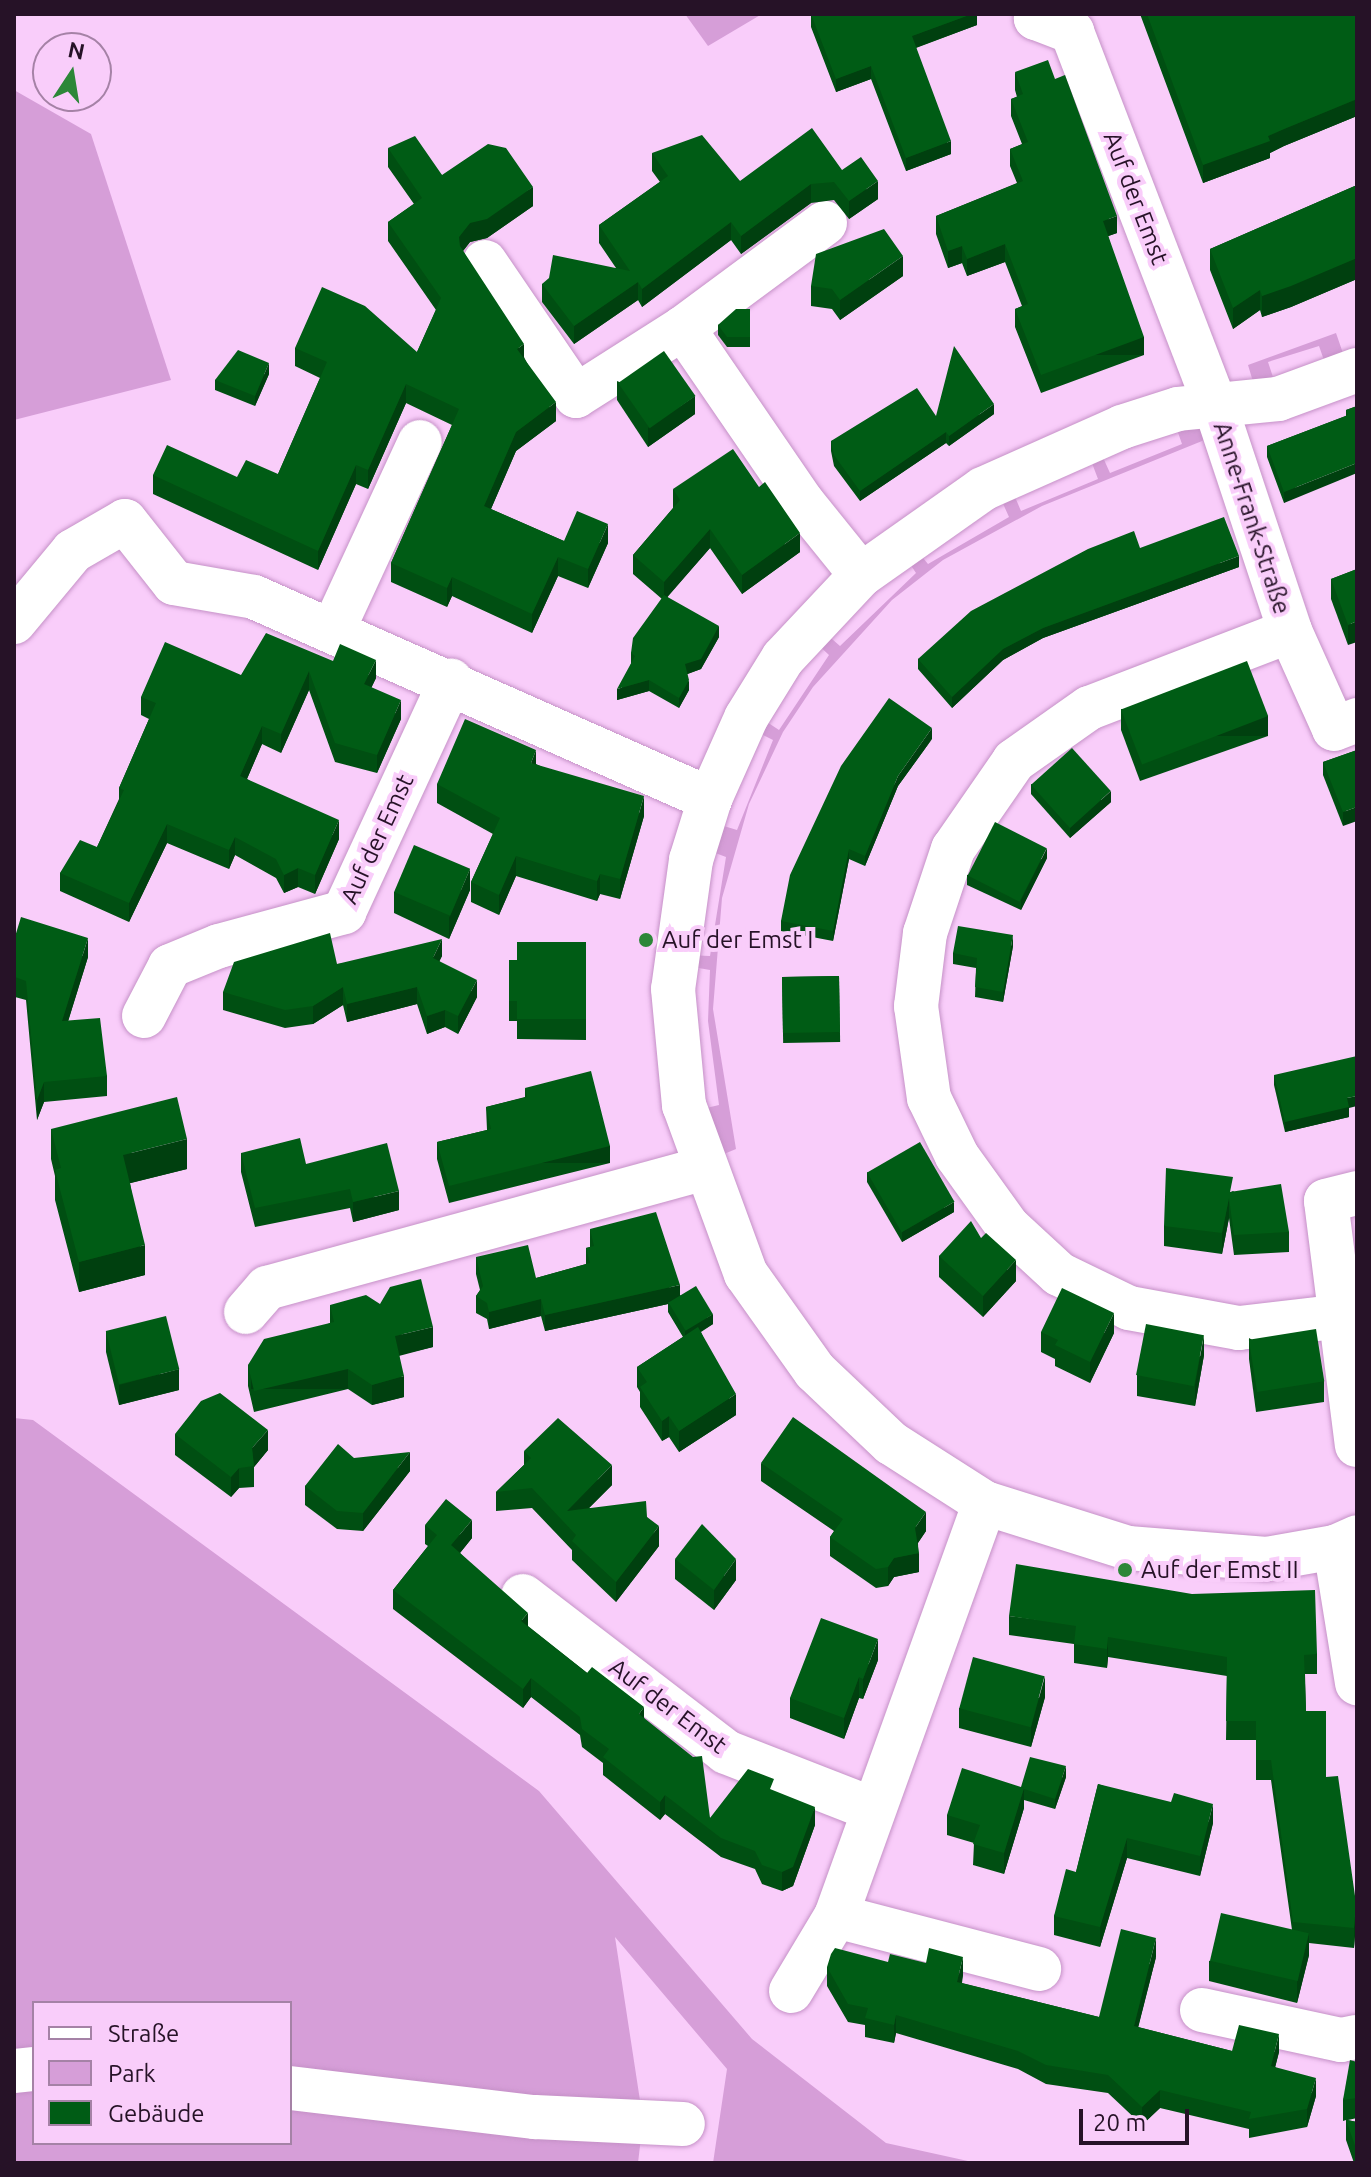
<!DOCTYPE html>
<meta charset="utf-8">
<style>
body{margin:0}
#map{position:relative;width:1371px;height:2177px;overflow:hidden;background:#f9cdfa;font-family:Ubuntu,sans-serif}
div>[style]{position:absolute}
.green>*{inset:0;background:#d69ed8}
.roads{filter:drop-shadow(0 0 2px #c591c7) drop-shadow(0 0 2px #c591c7)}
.minor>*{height:44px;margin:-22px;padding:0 22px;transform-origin:22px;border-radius:22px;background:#fff}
.wall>*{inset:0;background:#004f12;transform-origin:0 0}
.shaded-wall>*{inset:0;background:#00400f;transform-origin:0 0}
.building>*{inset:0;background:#005c15;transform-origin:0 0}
.dots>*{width:22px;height:22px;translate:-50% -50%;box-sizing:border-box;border:4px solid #f9cdfa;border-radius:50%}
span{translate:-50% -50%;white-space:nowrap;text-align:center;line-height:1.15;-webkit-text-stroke:8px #f9cdfa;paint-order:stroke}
.street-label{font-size:24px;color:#261227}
.poi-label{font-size:24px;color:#261227}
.left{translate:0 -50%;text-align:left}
.frame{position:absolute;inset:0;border:16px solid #261227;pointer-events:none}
.legend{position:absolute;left:32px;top:2001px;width:260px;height:144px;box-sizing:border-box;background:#f9cdfa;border:2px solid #a582a6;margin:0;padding:10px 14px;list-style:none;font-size:24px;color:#261227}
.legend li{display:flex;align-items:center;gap:16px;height:40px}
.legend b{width:40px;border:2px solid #a582a6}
.north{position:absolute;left:32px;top:32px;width:80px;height:80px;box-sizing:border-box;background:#f9cdfa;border:2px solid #a582a6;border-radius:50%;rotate:12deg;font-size:22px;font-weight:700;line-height:32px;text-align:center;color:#261227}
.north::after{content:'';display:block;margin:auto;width:28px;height:36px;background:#2c8738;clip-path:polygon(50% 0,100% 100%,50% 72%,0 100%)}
.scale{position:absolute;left:1079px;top:2109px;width:110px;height:36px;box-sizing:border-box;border:4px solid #261227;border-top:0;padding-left:10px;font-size:24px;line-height:28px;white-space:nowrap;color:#261227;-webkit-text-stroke:6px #f9cdfa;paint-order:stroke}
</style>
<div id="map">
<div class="green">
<div style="clip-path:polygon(685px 14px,762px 14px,708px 46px)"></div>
<div style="clip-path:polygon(14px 90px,91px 134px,171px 380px,14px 420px)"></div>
<div style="clip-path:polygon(1336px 333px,1345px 359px,1326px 366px,1319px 346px,1268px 362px,1275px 383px,1254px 385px,1248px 365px)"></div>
<div style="clip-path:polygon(1175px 424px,1197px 425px,1207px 439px,1042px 506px,943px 560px,892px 600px,813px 687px,783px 732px,749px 804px,722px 898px,713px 1009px,736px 1149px,712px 1159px,698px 1110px,719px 1105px,708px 1021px,710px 970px,687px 966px,687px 955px,710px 956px,726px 857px,705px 849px,714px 823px,737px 830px,773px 740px,753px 730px,761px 718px,779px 730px,829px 655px,814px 641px,825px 633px,840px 646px,916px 573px,904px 555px,914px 547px,928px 564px,1009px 517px,1000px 497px,1012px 490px,1021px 511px,1098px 479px,1090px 458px,1101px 453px,1110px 473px,1182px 444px)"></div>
<div style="clip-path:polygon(evenodd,14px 1418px,33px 1420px,539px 1791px,752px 2039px,886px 2143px,977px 2163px,713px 2163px,727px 2069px,615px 1937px,643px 2120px,638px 2163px,14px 2163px,14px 1418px,34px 2003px,290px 2003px,290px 2143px,34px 2143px,34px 2003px)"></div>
</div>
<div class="roads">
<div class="minor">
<div style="left:1040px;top:14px;width:6px;rotate:135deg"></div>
<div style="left:1036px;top:18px;width:39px;rotate:21deg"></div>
<div style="left:1072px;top:32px;width:399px;rotate:69deg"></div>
<div style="left:1215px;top:405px;width:238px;rotate:71.6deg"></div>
<div style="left:1290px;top:631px;width:215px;rotate:159deg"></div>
<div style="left:1089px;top:708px;width:92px;rotate:144.8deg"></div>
<div style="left:1014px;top:761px;width:107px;rotate:124.7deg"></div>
<div style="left:953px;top:849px;width:89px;rotate:108.4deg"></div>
<div style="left:925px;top:933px;width:74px;rotate:97deg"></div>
<div style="left:916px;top:1006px;width:93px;rotate:82deg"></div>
<div style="left:929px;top:1098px;width:64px;rotate:64.2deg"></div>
<div style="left:957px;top:1156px;width:87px;rotate:54.3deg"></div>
<div style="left:1008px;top:1227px;width:69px;rotate:42.7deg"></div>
<div style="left:1059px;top:1274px;width:78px;rotate:25.9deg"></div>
<div style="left:1129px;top:1308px;width:112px;rotate:10.3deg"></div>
<div style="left:1239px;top:1328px;width:104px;rotate:-6.6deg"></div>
<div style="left:825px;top:223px;width:177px;rotate:143.5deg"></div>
<div style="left:683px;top:328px;width:212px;rotate:55.6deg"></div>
<div style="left:803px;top:503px;width:92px;rotate:51.1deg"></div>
<div style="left:485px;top:262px;width:162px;rotate:55.8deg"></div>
<div style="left:576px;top:396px;width:127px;rotate:-32.4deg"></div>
<div style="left:1357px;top:370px;width:84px;rotate:159.8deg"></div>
<div style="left:1278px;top:399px;width:100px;rotate:174.3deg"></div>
<div style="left:1178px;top:409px;width:59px;rotate:162.2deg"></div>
<div style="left:1122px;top:427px;width:152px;rotate:156deg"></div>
<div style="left:983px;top:489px;width:149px;rotate:144.8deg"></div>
<div style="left:861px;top:575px;width:114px;rotate:133.2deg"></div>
<div style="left:783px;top:658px;width:70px;rotate:121.7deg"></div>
<div style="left:746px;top:718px;width:89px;rotate:114deg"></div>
<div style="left:710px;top:799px;width:64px;rotate:107.3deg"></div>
<div style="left:691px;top:860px;width:130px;rotate:97.9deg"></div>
<div style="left:673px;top:989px;width:117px;rotate:84.6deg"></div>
<div style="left:684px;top:1105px;width:180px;rotate:69.9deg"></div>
<div style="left:746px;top:1274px;width:119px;rotate:54.6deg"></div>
<div style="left:815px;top:1371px;width:105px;rotate:43.5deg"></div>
<div style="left:891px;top:1443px;width:112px;rotate:32.6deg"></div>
<div style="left:985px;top:1503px;width:150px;rotate:17.5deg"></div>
<div style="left:1128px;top:1548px;width:139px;rotate:4.5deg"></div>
<div style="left:1267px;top:1559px;width:69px;rotate:-10deg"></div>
<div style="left:1335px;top:1547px;width:24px;rotate:-24deg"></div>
<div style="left:14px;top:622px;width:92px;rotate:-50.3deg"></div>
<div style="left:73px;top:551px;width:60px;rotate:-30deg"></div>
<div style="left:125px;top:521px;width:79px;rotate:51.7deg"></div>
<div style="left:174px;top:583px;width:81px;rotate:9.9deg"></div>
<div style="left:254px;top:597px;width:499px;rotate:23.9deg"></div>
<div style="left:333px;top:630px;width:207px;rotate:-65.2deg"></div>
<div style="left:1290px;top:631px;width:107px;rotate:65.8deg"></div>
<div style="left:1334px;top:729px;width:25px;rotate:-21deg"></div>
<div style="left:144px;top:1016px;width:56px;rotate:-62.5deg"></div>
<div style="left:170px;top:966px;width:53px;rotate:-22.2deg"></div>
<div style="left:219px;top:946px;width:130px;rotate:-15.2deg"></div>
<div style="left:344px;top:912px;width:255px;rotate:-65.2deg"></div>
<div style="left:1357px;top:1193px;width:32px;rotate:166deg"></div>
<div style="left:1326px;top:1201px;width:246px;rotate:82.8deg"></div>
<div style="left:246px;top:1312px;width:32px;rotate:-49deg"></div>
<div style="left:267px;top:1288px;width:454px;rotate:-15.3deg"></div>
<div style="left:1335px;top:1547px;width:138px;rotate:80.8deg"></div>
<div style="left:523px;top:1596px;width:256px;rotate:37.5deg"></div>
<div style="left:726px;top:1752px;width:157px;rotate:21.3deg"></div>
<div style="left:836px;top:1916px;width:210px;rotate:14.6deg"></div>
<div style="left:791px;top:1991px;width:87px;rotate:-59deg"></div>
<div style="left:836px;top:1916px;width:439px;rotate:-70.2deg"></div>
<div style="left:1202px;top:2010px;width:142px;rotate:12.2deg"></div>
<div style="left:1341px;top:2040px;width:16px;rotate:-11deg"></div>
<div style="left:14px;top:2071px;width:20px;rotate:-6deg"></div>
<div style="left:290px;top:2088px;width:247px;rotate:6.8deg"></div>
<div style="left:535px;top:2117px;width:148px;rotate:2.7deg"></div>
</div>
</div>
<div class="wall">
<div style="clip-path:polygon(811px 14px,977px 14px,977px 25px,916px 48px,951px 154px,906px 171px,871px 79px,836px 92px,811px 27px)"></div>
<div style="clip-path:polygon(1140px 14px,1357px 14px,1357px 116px,1284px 146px,1270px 153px,1270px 158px,1203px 183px)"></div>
<div style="clip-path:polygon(1015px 72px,1117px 233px,1108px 236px,1144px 355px,1041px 393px,1015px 327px,1015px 309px,1022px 306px,1005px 262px,967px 276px,962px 263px,948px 268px,936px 234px,936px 216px,1017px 183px,1010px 166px,1010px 149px,1022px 144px,1011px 116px,1011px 99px,1017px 97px,1015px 90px)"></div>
<div style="clip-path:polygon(388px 148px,442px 175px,533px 206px,487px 238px,470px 242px,463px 251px,524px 357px,556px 421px,516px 451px,491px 509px,564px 541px,608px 543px,588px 588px,558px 576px,532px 633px,452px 596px,447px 607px,391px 582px,391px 563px,452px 425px,406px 403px,368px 489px,356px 484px,318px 570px,153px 494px,153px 475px,237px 477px,278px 474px,320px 378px,295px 366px,295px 348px,417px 352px,436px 310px,388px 241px,388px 222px,414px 204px,388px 167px)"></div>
<div style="clip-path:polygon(652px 153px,740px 181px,842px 170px,878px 199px,849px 219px,834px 200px,811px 203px,741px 254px,731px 240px,642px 307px,638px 300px,574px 344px,542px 302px,542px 284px,616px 268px,599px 243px,599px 225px,660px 182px,652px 171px)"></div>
<div style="clip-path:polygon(1357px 185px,1357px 279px,1291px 307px,1262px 317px,1260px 310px,1233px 329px,1210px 270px,1210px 249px)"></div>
<div style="clip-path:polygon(903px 276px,840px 320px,832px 309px,811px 306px,811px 286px)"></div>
<div style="clip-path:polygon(750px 309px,750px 347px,727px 347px,718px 335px,718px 325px)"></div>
<div style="clip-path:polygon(269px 374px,255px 406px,215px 390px,215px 380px)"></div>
<div style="clip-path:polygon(617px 381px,695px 414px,648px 447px,617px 400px)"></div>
<div style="clip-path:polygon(1357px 406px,1284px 503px,1267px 457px,1267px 446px,1346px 416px,1346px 410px)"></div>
<div style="clip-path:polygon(994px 414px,949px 446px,946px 443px,860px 501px,834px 466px,831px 451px,831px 441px,936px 416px)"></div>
<div style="clip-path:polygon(673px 489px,800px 552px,742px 594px,710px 548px,667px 597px,719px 637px,701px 669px,687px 674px,689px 690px,679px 708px,649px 691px,617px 700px,631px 664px,631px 653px,662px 599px,633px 574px,633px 555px,673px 508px)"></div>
<div style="clip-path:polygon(1140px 548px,1239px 567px,1043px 638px,1003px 660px,952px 708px,918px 669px,918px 659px)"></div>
<div style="clip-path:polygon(1357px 569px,1348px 645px,1331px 599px,1331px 579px)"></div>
<div style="clip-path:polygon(333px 661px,376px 678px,371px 688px,401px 719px,377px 773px,335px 762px,309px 690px,281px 753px,262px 744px,247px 779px,339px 839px,315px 894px,298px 887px,284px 893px,276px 878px,235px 855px,229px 869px,167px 843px,129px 922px,60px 891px,60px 873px,97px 847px,119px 799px,119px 788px,149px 719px,141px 715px,141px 697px,241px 675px)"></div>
<div style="clip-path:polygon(1121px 709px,1268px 736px,1140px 781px,1121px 730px)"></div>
<div style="clip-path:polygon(932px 739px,898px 786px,865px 866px,849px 859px,833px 941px,781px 931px,781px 921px)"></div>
<div style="clip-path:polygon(1357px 750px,1343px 826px,1323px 775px,1323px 762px)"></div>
<div style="clip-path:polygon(536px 764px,644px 816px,620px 899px,600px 894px,597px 901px,516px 876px,499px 915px,471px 902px,471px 882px,493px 834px,437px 803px,437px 784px)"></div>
<div style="clip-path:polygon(1031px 784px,1111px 802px,1070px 838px,1031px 794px)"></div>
<div style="clip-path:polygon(1047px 858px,1021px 910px,967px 885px,967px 875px)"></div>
<div style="clip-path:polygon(470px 890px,449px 939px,394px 913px,394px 892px)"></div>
<div style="clip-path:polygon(14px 940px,88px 957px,68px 1021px,107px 1076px,107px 1096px,44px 1102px,37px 1120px,26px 1000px,15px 997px,14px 994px)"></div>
<div style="clip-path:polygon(586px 942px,586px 1040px,517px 1039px,517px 1021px,509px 1021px,509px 960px,517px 960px)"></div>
<div style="clip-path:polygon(1013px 946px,1003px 1002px,975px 997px,976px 968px,953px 964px,953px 953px)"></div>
<div style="clip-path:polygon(442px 956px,439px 961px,477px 997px,458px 1034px,445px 1027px,427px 1034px,417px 1004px,347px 1022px,343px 1005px,313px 1024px,285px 1028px,223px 1010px,223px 992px,337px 964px)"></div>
<div style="left:839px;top:976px;width:66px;height:57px;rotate:89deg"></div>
<div style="clip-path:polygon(1274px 1075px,1349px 1108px,1349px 1117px,1285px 1132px,1274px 1085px)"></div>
<div style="clip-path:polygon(525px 1088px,610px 1163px,449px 1203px,437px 1159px,437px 1142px,487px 1130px,486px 1107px,525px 1097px)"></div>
<div style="clip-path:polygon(51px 1129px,187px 1169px,130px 1183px,145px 1275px,79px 1292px,55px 1200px,55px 1176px,51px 1159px)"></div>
<div style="clip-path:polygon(241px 1153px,306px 1164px,399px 1210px,353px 1222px,350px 1208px,255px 1227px,241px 1172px)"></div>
<div style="clip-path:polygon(867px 1172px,954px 1212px,902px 1242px,867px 1182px)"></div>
<div style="clip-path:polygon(1233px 1191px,1289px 1232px,1289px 1252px,1234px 1255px,1229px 1218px,1222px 1254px,1164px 1246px,1164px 1226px)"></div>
<div style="clip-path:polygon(590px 1229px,680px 1295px,713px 1324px,701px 1332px,736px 1415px,679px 1452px,669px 1437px,662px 1441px,640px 1407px,640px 1392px,637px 1387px,637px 1367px,683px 1337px,668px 1312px,668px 1304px,545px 1331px,541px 1316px,489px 1329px,487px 1319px,476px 1313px,476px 1296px,480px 1290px,476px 1274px,476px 1257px,536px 1278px,586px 1264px,586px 1248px,590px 1247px)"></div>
<div style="clip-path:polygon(981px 1238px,1016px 1281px,983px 1317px,939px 1277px,939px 1256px)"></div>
<div style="clip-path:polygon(330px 1305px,433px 1347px,399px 1355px,404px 1397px,372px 1405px,348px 1389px,254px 1412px,248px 1386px,248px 1365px,330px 1323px)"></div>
<div style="clip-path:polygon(106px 1331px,179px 1390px,119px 1405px,106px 1352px)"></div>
<div style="clip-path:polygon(1041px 1332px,1114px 1333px,1090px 1383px,1055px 1366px,1055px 1359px,1041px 1352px)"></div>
<div style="clip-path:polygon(1249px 1338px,1324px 1381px,1324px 1402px,1256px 1412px,1249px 1359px)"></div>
<div style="clip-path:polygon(1204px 1355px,1195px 1406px,1137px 1396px,1137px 1375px)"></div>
<div style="clip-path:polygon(175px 1434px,268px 1450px,254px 1467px,254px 1487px,239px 1488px,231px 1497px,175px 1455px)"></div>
<div style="clip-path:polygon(524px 1451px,612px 1485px,589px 1508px,647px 1517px,659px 1546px,616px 1602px,572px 1560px,572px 1550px,532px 1508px,496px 1511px,496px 1492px,524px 1465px)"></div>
<div style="clip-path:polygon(354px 1458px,410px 1471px,363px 1531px,337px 1529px,305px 1505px,305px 1486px)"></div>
<div style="clip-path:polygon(761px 1463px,926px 1531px,918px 1543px,919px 1572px,894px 1577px,888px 1586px,876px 1588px,830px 1556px,830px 1537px,834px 1531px,761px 1481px)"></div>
<div style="clip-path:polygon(425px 1525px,472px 1538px,460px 1553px,528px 1626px,644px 1718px,710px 1818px,774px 1791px,815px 1825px,793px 1886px,782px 1891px,762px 1884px,755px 1869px,721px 1857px,665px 1814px,660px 1820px,603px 1775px,603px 1763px,582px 1747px,580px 1735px,531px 1697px,523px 1708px,393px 1609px,393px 1590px,428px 1546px,425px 1544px)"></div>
<div style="clip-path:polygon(675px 1559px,736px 1580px,714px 1610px,675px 1579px)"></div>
<div style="clip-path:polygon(1009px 1616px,1317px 1654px,1317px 1674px,1305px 1674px,1306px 1711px,1326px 1777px,1356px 1922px,1354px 1948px,1309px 1943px,1309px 1955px,1297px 2003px,1209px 1981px,1209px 1961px,1292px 1930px,1271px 1780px,1256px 1780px,1256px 1740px,1226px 1740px,1227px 1676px,1108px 1657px,1107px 1668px,1074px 1663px,1074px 1644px,1009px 1635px)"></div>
<div style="clip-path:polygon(878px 1660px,863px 1699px,859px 1698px,844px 1739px,790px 1718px,790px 1698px)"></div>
<div style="clip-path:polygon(1045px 1697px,1031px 1747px,959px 1728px,959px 1708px)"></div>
<div style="clip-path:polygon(1066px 1777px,1055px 1809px,1024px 1800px,1024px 1808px,1004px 1874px,973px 1865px,974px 1843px,947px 1835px,947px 1815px,1021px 1787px)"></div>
<div style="clip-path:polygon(1098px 1784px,1213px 1823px,1200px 1876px,1127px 1858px,1100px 1947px,1054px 1935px,1054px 1916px,1076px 1872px)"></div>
<div style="clip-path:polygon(1156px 1957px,1138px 2027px,1232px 2051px,1279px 2052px,1275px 2067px,1316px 2096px,1307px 2127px,1249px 2138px,1249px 2129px,1160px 2108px,1142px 2125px,1108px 2093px,1046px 2084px,1018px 2069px,896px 2033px,894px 2043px,865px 2037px,865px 2025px,848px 2022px,827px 1986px,827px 1967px,888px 1962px,963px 1975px,962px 1983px,1099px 2017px)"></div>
<div style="clip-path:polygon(1357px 2062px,1357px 2118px,1348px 2120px,1357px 2122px,1357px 2163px,1354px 2163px,1346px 2140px,1346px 2120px,1343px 2121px,1343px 2100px)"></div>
</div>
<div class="shaded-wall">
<div style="clip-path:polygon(972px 14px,977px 14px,977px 25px,912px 49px,912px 36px)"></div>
<div style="clip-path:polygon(871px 66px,871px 79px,836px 92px,836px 79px)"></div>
<div style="clip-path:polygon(1357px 99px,1357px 116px,1284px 146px,1270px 153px,1270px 158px,1203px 183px,1203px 165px,1284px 129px)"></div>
<div style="clip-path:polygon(951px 141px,951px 154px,906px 171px,906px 158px)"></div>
<div style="clip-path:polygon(878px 181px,878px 199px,849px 219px,849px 201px)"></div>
<div style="clip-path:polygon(811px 184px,811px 203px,741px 254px,741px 236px)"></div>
<div style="clip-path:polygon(533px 187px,533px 206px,487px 238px,470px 242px,459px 256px,459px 237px,470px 223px)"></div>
<div style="clip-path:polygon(1117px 216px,1117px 233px,1103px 238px,1103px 221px)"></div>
<div style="clip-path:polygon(731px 222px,731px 240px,642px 307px,642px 289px)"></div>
<div style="clip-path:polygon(1005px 244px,1005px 262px,967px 276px,967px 259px)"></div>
<div style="clip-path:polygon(962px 246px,962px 263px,948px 268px,948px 251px)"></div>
<div style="clip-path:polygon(903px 256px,903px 276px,840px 320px,840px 300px)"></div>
<div style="clip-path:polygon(1357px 258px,1357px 279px,1291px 307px,1262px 317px,1262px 296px)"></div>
<div style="clip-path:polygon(638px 282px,638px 300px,574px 344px,574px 326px)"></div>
<div style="clip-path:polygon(1260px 290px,1260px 310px,1233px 329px,1233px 308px)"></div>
<div style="left:1144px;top:337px;width:18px;height:110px;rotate:90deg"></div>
<div style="clip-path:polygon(524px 344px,524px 363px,517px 349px)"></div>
<div style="clip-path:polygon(269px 363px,269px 374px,255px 406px,255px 396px)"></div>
<div style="clip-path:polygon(406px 384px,406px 403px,368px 489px,368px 470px)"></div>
<div style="clip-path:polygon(695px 396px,695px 414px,648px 447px,648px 428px)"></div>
<div style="clip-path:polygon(556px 402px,556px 421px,516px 451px,484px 525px,484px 506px,516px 432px)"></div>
<div style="clip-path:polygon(994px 404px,994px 414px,949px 446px,949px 436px)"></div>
<div style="clip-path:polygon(946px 432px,946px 443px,860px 501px,860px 491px)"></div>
<div style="clip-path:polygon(1357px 463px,1357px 473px,1284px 503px,1284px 492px)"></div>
<div style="clip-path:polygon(356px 465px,356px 484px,318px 570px,318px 551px)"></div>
<div style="clip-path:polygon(608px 524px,608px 543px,588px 588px,588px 569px)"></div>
<div style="clip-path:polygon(710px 529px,710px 548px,664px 601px,664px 582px)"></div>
<div style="clip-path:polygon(800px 533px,800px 552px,742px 594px,742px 575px)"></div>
<div style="clip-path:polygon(1239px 556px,1239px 567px,1043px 638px,1003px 660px,952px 708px,952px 697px,1003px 649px,1043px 628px)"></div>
<div style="clip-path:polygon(558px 557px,558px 576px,532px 633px,532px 614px)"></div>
<div style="clip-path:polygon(452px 577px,452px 596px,447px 607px,447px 588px)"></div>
<div style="clip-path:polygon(1357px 621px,1357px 642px,1348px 645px,1348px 625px)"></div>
<div style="clip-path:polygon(719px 626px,719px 637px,701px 669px,685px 675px,685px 664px)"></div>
<div style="clip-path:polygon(376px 660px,376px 678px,364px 703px,364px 684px)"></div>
<div style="clip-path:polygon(309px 671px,309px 690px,281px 753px,281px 734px)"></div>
<div style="clip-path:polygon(649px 680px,649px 691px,617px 700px,617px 689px)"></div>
<div style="clip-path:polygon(689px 680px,689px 690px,679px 708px,679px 698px)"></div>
<div style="clip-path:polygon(401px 700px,401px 719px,377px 773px,377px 755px)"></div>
<div style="left:1268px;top:716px;width:20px;height:136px;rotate:90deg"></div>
<div style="clip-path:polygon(262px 726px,262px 744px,240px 795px,240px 776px)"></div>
<div style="clip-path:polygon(932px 728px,932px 739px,898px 786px,865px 866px,865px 856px,898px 776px)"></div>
<div style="clip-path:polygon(536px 750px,536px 770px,531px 763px)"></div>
<div style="clip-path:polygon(1111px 791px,1111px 802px,1070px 838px,1070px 828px)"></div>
<div style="clip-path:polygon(644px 796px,644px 816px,620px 899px,620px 879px)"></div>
<div style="clip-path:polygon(1357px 807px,1357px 821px,1343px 826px,1343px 812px)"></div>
<div style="clip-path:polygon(339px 820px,339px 839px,315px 894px,315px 875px)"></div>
<div style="clip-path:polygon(167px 824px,167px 843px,129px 922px,129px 903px)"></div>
<div style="clip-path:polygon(235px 837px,235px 855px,229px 869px,229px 850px)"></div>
<div style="clip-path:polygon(1047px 848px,1047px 858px,1021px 910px,1021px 900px)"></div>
<div style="clip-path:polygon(849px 849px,849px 859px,833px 941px,833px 931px)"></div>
<div style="clip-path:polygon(516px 856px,516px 876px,499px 915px,499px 895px)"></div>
<div style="clip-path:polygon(298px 868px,298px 887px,284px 893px,284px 875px)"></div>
<div style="clip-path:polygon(470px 869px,470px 890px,449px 939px,449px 918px)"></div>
<div style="clip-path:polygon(600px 874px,600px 894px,597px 901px,597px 881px)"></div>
<div style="clip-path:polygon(1013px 935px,1013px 946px,1003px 1002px,1003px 992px)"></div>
<div style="clip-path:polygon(88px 938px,88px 957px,62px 1041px,62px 1021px)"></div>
<div style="clip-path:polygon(442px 939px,442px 956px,433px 975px,433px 958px)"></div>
<div style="clip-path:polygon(477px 980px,477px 997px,458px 1034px,458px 1016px)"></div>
<div style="clip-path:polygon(343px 987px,343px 1005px,313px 1024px,313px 1006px)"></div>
<div style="clip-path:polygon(417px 987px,417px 1004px,347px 1022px,347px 1004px)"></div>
<div style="clip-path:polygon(445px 1010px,445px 1027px,427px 1034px,427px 1016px)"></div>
<div style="clip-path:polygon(44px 1082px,44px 1102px,37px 1120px,37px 1100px)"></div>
<div style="clip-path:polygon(1357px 1096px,1357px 1106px,1349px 1108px,1349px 1117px,1285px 1132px,1285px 1122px,1347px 1098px)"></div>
<div style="clip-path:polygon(187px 1139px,187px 1169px,123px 1185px,123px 1155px)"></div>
<div style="left:610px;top:1146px;width:17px;height:166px;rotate:90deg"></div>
<div style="clip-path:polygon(399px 1191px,399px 1210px,353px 1222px,353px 1202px)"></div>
<div style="clip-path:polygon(1229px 1198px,1229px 1218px,1222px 1254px,1222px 1233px)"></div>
<div style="clip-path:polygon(954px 1202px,954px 1212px,902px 1242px,902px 1232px)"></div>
<div style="clip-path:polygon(145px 1245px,145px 1275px,79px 1292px,79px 1262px)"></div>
<div style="clip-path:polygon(1016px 1260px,1016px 1281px,983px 1317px,983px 1296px)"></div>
<div style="clip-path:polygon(680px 1285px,680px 1302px,668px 1302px,668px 1304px,545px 1331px,545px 1315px)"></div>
<div style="clip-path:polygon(541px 1299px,541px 1316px,489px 1329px,489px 1312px)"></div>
<div style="clip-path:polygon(1114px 1313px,1114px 1333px,1090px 1383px,1090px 1362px)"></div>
<div style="clip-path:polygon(713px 1314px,713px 1324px,685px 1341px,685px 1330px)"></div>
<div style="clip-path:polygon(433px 1327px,433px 1347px,395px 1357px,395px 1336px)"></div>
<div style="clip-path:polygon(1204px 1335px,1204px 1355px,1195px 1406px,1195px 1385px)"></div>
<div style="clip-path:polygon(179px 1369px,179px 1390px,119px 1405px,119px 1385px)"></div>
<div style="left:348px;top:1369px;width:20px;height:97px;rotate:90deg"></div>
<div style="clip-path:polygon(404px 1376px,404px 1397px,372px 1405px,372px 1385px)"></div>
<div style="clip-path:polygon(736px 1394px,736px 1415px,679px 1452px,679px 1431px)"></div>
<div style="clip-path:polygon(669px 1416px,669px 1437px,662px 1441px,662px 1421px)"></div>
<div style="clip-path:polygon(268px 1430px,268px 1450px,254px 1467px,252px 1448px)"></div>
<div style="clip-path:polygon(410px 1452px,410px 1471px,363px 1531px,363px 1513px)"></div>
<div style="clip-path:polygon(612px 1465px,612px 1485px,569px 1528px,567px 1511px)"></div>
<div style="clip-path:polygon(239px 1468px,239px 1488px,231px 1497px,231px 1477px)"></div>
<div style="clip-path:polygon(926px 1512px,926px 1531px,915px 1547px,915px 1528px)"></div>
<div style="clip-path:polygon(472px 1520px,472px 1538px,451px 1564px,451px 1545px)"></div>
<div style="clip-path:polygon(659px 1526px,659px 1546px,616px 1602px,616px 1582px)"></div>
<div style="clip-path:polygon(919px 1553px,919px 1572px,894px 1577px,888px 1586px,888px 1567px,894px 1558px)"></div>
<div style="clip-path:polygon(736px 1559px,736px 1580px,714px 1610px,714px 1590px)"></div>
<div style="clip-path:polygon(528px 1613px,528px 1631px,521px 1621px)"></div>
<div style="clip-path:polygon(1108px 1637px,1108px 1657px,1107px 1668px,1107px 1649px)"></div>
<div style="clip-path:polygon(878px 1639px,878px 1660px,863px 1699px,863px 1679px)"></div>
<div style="clip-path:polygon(1045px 1676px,1045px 1697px,1031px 1747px,1031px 1727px)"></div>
<div style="clip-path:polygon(859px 1677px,859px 1698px,844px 1739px,844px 1718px)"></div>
<div style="clip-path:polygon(531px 1678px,531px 1697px,523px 1708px,523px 1689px)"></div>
<div style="clip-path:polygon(644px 1707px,644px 1726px,639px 1714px)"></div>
<div style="clip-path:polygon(1066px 1766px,1066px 1777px,1055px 1809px,1055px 1799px)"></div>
<div style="clip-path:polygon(1024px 1788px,1024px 1808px,1004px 1874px,1004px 1853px)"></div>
<div style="clip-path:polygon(665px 1795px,665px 1814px,660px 1820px,660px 1802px)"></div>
<div style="clip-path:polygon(1213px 1804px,1213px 1823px,1200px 1876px,1200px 1856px)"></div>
<div style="clip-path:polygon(815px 1807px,815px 1825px,793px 1886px,782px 1891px,782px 1872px)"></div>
<div style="clip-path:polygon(1127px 1838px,1127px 1858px,1100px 1947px,1100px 1927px)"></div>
<div style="clip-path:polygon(1356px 1903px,1356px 1922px,1354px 1948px,1354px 1928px)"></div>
<div style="clip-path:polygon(1309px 1934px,1309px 1955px,1297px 2003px,1297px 1982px)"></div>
<div style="clip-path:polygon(1156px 1938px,1156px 1957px,1134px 2044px,1134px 2026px)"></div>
<div style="clip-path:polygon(963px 1957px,963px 1975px,957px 2000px,957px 1982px)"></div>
<div style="clip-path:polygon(896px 2015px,896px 2033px,894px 2043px,894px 2025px)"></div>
<div style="clip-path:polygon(1279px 2034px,1279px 2052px,1271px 2084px,1271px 2066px)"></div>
<div style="clip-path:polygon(1316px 2078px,1316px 2096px,1307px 2127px,1307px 2109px)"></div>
<div style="clip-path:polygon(1160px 2090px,1160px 2108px,1142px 2125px,1142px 2107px)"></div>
</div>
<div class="building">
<div style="clip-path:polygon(811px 14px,972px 14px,912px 36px,951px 141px,906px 158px,871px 66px,836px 79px)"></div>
<div style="clip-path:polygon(1147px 14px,1357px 14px,1357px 99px,1284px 129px,1268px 136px,1270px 141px,1203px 165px)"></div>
<div style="clip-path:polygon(1048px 60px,1055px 79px,1065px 75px,1117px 216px,1103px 221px,1144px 337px,1041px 375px,1015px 309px,1028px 304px,1005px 244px,967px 259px,962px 246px,948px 251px,936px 216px,1023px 181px,1010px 149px,1028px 142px,1011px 99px,1023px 94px,1015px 72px)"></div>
<div style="clip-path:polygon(812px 128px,842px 170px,861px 157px,878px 181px,849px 201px,834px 182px,811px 184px,741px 236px,731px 222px,642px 289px,638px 282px,574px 326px,542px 284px,549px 278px,553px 255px,630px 271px,599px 225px,668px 176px,652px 153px,702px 135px,740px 181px)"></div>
<div style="clip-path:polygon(415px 136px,442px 175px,488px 144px,506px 148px,533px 187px,487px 219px,470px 223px,459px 237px,460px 246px,524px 344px,517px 349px,556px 402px,516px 432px,484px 506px,564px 541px,577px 511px,608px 524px,588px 569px,558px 557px,532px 614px,452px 577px,447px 588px,391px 563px,459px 409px,406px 384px,368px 470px,356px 465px,318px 551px,153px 475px,167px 445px,237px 477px,246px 460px,278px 474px,327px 362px,295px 348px,322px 287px,365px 306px,417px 352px,441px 298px,388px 222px,422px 198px,388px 148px)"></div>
<div style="clip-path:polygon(1357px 185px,1357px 258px,1291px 286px,1262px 296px,1260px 290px,1233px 308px,1210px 249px)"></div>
<div style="clip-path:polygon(884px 229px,903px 256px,840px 300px,832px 289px,811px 286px,816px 254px)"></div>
<div style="clip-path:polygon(736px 309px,750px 309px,750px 337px,727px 337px,718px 325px)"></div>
<div style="clip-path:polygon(954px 346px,994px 404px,949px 436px,946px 432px,860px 491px,834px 455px,831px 441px,917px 388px,936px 416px)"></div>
<div style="clip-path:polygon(238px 350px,269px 363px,255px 396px,215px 380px)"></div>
<div style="left:664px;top:351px;width:55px;height:56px;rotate:55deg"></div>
<div style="clip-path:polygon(1357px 406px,1357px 463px,1284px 492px,1267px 446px,1348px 415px,1346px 410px)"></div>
<div style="clip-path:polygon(733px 449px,759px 487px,765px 482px,800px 533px,742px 575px,710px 529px,664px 582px,633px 555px,680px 500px,673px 489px)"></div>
<div style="clip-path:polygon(1224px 517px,1239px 556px,1043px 628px,1003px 649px,952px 697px,918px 659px,971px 611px,1088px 549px,1134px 531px,1140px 548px)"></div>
<div style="clip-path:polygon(1357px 569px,1357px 621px,1348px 625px,1331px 579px)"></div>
<div style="clip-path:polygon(664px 595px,719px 626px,701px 659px,685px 664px,689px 680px,679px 698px,649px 680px,617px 689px,635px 656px,631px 653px,633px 638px)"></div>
<div style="clip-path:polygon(266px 633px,333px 661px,340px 644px,376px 660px,364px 684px,401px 700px,377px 755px,335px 743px,309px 671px,281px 734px,262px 726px,240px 776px,339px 820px,315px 875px,298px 868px,284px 875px,276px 859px,235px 837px,229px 850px,167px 824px,129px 903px,60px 873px,80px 840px,97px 847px,124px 790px,119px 788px,156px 703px,141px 697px,165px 642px,241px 675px)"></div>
<div style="left:1247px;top:661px;width:59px;height:135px;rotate:69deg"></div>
<div style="clip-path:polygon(889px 698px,932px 728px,898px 776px,865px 856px,849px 849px,833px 931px,781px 921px,790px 875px,841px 766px)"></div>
<div style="clip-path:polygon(465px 719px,536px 750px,531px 763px,644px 796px,620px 879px,600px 874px,597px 881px,516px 856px,499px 895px,471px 882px,500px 818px,437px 784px)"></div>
<div style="left:1072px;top:748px;width:58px;height:55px;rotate:48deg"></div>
<div style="clip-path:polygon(1357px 750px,1357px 807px,1343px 812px,1323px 762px)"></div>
<div style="left:995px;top:822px;width:58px;height:60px;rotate:27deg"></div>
<div style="left:414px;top:845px;width:61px;height:51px;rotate:23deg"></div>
<div style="clip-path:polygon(21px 917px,88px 938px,62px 1021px,100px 1018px,107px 1076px,44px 1082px,37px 1100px,26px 981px,15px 977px,14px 975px,14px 940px)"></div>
<div style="clip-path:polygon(958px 926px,1013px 935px,1003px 992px,975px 987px,977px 958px,953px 953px)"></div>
<div style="clip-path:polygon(330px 933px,337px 964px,442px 939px,433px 958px,477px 980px,458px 1016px,445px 1010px,427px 1016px,417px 987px,347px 1004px,343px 987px,313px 1006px,285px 1010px,223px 992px,234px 962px)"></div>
<div style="clip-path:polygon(517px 942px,586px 942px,586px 1019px,517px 1019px,517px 1001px,509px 1001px,509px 960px,517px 960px)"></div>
<div style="left:839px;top:976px;width:56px;height:57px;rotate:89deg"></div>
<div style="clip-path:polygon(1357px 1056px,1357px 1096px,1347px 1098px,1349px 1107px,1285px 1122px,1274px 1075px)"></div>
<div style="clip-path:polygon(591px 1071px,610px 1146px,449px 1186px,437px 1142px,491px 1129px,486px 1107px,527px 1097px,525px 1088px)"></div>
<div style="clip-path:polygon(177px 1097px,187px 1139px,123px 1155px,145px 1245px,79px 1262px,55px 1170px,61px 1168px,51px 1129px)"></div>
<div style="clip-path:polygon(300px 1138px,306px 1164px,387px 1143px,399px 1191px,353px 1202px,350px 1189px,255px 1208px,241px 1153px)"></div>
<div style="left:920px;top:1142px;width:69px;height:61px;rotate:60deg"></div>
<div style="clip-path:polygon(1166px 1168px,1233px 1177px,1230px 1192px,1281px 1184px,1289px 1232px,1234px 1235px,1229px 1198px,1222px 1233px,1164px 1226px)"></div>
<div style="clip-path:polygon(656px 1212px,680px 1285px,545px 1315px,541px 1299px,489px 1312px,487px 1303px,476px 1296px,483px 1286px,476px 1257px,528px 1245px,536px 1278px,590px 1263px,586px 1248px,594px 1246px,590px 1229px)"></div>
<div style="clip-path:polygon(971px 1221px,981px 1238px,986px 1233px,1016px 1260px,983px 1296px,939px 1256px)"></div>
<div style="clip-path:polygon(421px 1279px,433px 1327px,395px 1336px,404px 1376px,372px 1385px,348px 1369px,254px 1391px,248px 1365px,264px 1339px,334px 1322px,330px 1305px,366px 1295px,380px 1304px,390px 1287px)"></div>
<div style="left:696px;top:1286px;width:33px;height:32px;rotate:59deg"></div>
<div style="clip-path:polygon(1062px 1288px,1114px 1313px,1090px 1362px,1055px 1345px,1058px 1340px,1041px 1332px)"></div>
<div style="left:166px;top:1316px;width:55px;height:62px;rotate:76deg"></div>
<div style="left:1146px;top:1324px;width:59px;height:52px;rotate:11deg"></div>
<div style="clip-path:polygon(698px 1327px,736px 1394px,679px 1431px,669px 1416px,662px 1421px,640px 1387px,647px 1382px,637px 1367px)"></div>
<div style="left:1316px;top:1329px;width:53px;height:68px;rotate:81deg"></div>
<div style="clip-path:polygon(220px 1393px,268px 1430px,252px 1448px,254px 1466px,239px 1468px,231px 1477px,175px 1434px,201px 1401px)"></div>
<div style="clip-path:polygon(793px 1417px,926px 1512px,915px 1528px,919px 1553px,894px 1558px,888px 1567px,876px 1569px,830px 1537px,843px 1519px,761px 1463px)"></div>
<div style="clip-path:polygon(558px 1418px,612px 1465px,567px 1511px,646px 1501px,647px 1517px,659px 1526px,616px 1582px,572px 1541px,576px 1535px,532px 1488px,496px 1492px,531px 1458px,524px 1451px)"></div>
<div style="clip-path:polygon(338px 1444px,354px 1458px,410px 1452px,363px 1513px,337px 1511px,305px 1486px)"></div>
<div style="clip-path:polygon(446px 1499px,472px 1520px,451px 1545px,528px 1613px,521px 1621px,587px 1673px,592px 1667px,644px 1707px,639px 1714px,693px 1757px,702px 1756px,710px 1818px,748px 1769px,774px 1779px,770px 1789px,815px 1807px,793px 1867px,782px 1872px,762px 1865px,755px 1851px,721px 1838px,665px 1795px,660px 1802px,603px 1757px,609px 1749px,582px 1729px,580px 1717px,531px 1678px,523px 1689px,393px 1590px,437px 1535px,425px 1525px)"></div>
<div style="clip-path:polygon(702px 1524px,736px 1559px,714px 1590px,675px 1559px)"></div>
<div style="clip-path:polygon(1016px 1564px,1192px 1594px,1315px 1590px,1317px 1654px,1304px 1655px,1306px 1711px,1326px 1711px,1326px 1777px,1338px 1776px,1356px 1903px,1354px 1928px,1293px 1922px,1271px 1760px,1256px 1760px,1256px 1721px,1226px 1721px,1227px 1657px,1108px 1637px,1107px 1649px,1074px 1644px,1076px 1626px,1009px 1616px)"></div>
<div style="clip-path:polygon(821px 1618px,878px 1639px,863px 1679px,859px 1677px,844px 1718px,790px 1698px)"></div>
<div style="left:973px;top:1657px;width:74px;height:53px;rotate:15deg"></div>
<div style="clip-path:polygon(1030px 1757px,1066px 1766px,1055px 1799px,1024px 1789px,1024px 1788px,1021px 1787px)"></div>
<div style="clip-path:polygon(962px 1768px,1024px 1788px,1004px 1853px,973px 1844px,980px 1825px,947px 1815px)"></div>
<div style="clip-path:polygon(1098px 1784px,1171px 1802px,1174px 1793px,1213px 1804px,1200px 1856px,1127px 1838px,1100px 1927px,1054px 1916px,1066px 1869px,1076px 1872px)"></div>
<div style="left:1221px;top:1913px;width:90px;height:49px;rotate:13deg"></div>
<div style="clip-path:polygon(1121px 1929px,1156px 1938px,1134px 2026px,1232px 2051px,1239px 2025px,1279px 2034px,1271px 2066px,1316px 2078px,1307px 2109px,1249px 2119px,1251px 2112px,1160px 2090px,1142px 2107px,1108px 2075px,1046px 2065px,1018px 2051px,896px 2015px,894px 2025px,865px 2018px,868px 2008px,848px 2004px,827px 1967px,831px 1954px,835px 1948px,888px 1962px,890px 1954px,926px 1963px,929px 1948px,963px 1957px,957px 1982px,1099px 2017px)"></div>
<div style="clip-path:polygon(1350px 2060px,1357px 2062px,1357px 2098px,1343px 2100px)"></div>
<div style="clip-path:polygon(1346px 2120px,1357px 2122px,1357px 2151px)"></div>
</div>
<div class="dots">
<div style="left:646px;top:940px;background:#2c8738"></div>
<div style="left:1125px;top:1570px;background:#2c8738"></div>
</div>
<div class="street-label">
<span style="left:1136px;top:198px;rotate:69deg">Auf der Emst</span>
<span style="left:1252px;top:518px;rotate:72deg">Anne-Frank-Straße</span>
<span style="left:377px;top:839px;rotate:-65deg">Auf der Emst</span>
<span style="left:668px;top:1706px;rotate:37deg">Auf der Emst</span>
</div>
<div class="poi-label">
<span class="left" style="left:662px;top:940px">Auf der Emst I</span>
<span class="left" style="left:1141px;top:1570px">Auf der Emst II</span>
</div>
<div class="frame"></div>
<ul class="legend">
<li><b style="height:10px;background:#fff"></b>Straße</li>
<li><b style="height:22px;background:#d69ed8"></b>Park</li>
<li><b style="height:22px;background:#005c15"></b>Gebäude</li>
</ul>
<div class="north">N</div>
<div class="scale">20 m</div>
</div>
